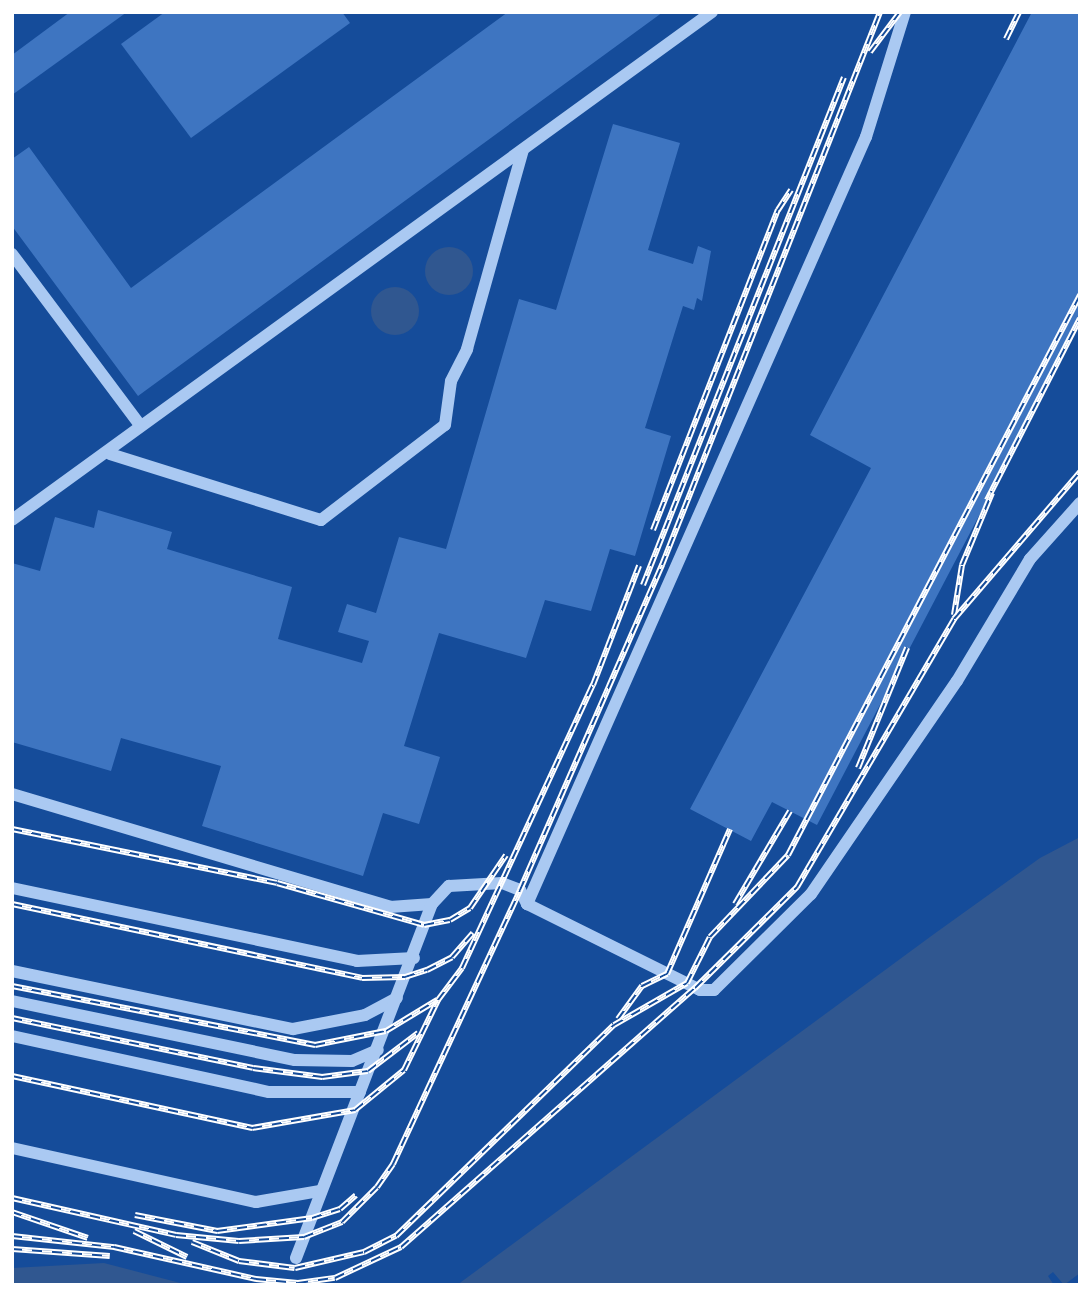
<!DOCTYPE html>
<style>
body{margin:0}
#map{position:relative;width:1092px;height:1297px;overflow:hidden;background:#154c9a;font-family:Manrope,sans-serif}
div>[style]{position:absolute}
.water>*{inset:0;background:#305790}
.round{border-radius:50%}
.building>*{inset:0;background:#3e75c1}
.minor>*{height:12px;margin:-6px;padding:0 6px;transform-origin:6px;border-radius:6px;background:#aac9f2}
.rail>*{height:6px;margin-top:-3px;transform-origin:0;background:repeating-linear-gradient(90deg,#154c9a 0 10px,#fff 0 20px);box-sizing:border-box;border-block:2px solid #fff}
span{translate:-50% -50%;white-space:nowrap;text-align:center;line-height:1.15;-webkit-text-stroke:5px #154c9a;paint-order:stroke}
.frame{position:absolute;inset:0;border:14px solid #fff;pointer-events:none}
</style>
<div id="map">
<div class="water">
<div class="round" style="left:425px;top:247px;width:48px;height:48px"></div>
<div class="round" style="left:371px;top:287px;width:48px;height:48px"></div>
<div style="clip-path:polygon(1080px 837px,1080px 1273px,1064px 1285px,1053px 1272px,1048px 1276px,1054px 1285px,457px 1285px,934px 934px,1040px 858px)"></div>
<div style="clip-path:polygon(104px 1263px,188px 1285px,12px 1285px,12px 1268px)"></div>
</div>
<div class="building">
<div style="clip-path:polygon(70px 12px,127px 12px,12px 95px,12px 55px)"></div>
<div style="clip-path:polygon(165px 12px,342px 12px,350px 23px,191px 138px,121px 44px)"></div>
<div style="clip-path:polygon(508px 12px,663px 12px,138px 396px,12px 226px,12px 159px,29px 147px,131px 288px)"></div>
<div style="clip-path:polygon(1032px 12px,1080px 12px,1080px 323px,817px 825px,772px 802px,751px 841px,690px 809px,871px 468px,810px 435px)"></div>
<div style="clip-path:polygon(613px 124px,680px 143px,648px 250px,693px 264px,698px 246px,711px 251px,702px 301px,697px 298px,694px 310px,683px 306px,645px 428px,671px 436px,635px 556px,610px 549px,591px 611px,545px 600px,526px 658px,439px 633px,404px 746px,440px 757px,419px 824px,383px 813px,363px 876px,202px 826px,221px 766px,121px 738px,111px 771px,12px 742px,12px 563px,40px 571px,55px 517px,94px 528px,98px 510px,172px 532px,167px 549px,292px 587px,278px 639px,362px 663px,369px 641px,338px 632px,347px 604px,376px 613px,399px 537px,446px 549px,519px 299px,556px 310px)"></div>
</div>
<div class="minor">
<div style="left:12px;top:254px;width:214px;rotate:53.2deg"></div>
<div style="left:110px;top:454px;width:221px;rotate:17.4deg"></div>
<div style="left:321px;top:520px;width:156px;rotate:-37.5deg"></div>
<div style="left:445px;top:425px;width:44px;rotate:-82.2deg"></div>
<div style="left:451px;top:381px;width:36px;rotate:-63deg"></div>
<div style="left:467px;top:349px;width:207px;rotate:-74.3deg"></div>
<div style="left:12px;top:520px;width:865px;rotate:-35.97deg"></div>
<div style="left:12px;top:794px;width:395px;rotate:16.6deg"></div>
<div style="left:390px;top:907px;width:42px;rotate:-4.1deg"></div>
<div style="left:432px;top:904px;width:25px;rotate:-47deg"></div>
<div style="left:449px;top:886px;width:53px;rotate:-3.2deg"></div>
<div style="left:502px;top:883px;width:19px;rotate:21deg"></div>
<div style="left:520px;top:890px;width:16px;rotate:63deg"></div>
<div style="left:527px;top:904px;width:193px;rotate:26.4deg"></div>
<div style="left:700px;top:990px;width:14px"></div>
<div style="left:714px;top:990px;width:136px;rotate:-44.7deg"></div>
<div style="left:811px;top:894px;width:258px;rotate:-55.6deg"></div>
<div style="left:957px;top:681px;width:142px;rotate:-59.1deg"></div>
<div style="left:1030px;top:559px;width:75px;rotate:-48.2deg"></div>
<div style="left:12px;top:888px;width:353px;rotate:11.9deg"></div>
<div style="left:357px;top:961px;width:57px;rotate:-3deg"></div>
<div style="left:527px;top:904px;width:839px;rotate:-66.16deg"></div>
<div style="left:866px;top:137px;width:131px;rotate:-72.7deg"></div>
<div style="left:12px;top:971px;width:287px;rotate:11.7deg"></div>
<div style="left:293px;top:1029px;width:73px;rotate:-11deg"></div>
<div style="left:365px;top:1015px;width:36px;rotate:-28deg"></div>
<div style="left:12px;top:1001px;width:289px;rotate:11.8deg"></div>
<div style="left:295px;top:1060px;width:57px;rotate:1deg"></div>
<div style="left:352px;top:1061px;width:28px;rotate:-23deg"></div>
<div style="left:12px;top:1036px;width:263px;rotate:12.3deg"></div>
<div style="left:269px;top:1092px;width:91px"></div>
<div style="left:12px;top:1148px;width:250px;rotate:12.5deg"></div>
<div style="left:256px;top:1202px;width:65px;rotate:-9.8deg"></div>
<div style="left:296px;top:1258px;width:379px;rotate:-69deg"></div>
</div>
<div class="rail">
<div style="left:1006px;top:39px;width:30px;rotate:-64deg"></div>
<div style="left:870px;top:52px;width:50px;rotate:-53.1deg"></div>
<div style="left:987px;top:500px;width:204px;rotate:-62.9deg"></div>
<div style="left:653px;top:530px;width:344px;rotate:-68.7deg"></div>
<div style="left:778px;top:210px;width:24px;rotate:-57deg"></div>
<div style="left:643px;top:585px;width:546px;rotate:-68.41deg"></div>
<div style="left:954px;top:615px;width:51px;rotate:-80.9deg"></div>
<div style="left:962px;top:565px;width:78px;rotate:-67.4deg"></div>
<div style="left:858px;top:768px;width:130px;rotate:-67.8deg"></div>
<div style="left:12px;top:829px;width:270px;rotate:11.5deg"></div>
<div style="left:277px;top:883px;width:153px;rotate:15.9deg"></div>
<div style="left:424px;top:925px;width:26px;rotate:-11deg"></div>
<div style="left:450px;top:920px;width:23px;rotate:-31deg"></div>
<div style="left:470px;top:908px;width:64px;rotate:-55.8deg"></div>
<div style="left:12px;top:904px;width:358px;rotate:11.9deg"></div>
<div style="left:362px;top:978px;width:43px;rotate:-1.3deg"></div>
<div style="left:405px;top:977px;width:23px;rotate:-18deg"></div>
<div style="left:427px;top:970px;width:28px;rotate:-27deg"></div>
<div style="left:452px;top:957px;width:32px;rotate:-49deg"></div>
<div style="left:735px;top:904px;width:108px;rotate:-59.4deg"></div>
<div style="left:12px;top:986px;width:309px;rotate:11deg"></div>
<div style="left:315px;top:1045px;width:72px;rotate:-11.2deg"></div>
<div style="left:386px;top:1031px;width:60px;rotate:-31.3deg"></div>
<div style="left:12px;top:1018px;width:246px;rotate:11.7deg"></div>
<div style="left:253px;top:1068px;width:70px;rotate:7.4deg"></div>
<div style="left:322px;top:1077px;width:46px;rotate:-7.4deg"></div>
<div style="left:368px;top:1071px;width:63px;rotate:-37.2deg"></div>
<div style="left:618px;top:1019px;width:41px;rotate:-54deg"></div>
<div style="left:642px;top:986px;width:28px;rotate:-26deg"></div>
<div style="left:667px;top:974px;width:158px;rotate:-66.5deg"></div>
<div style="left:12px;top:1076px;width:246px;rotate:12.2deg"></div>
<div style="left:252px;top:1128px;width:105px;rotate:-9.9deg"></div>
<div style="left:355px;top:1110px;width:63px;rotate:-39.2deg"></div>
<div style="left:404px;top:1070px;width:78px;rotate:-64.1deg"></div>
<div style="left:438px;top:1000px;width:40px;rotate:-53deg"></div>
<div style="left:462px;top:968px;width:312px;rotate:-65.2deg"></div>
<div style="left:593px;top:685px;width:128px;rotate:-68.9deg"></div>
<div style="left:12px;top:1198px;width:168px;rotate:12.7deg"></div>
<div style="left:176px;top:1235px;width:63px;rotate:5.4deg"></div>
<div style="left:239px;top:1241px;width:65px;rotate:-3.5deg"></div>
<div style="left:304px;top:1237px;width:41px;rotate:-21.5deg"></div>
<div style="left:342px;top:1222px;width:49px;rotate:-45deg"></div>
<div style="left:377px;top:1187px;width:28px;rotate:-55deg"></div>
<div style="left:393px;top:1164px;width:302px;rotate:-65.1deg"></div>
<div style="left:520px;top:890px;width:355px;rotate:-66.4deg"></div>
<div style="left:662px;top:565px;width:594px;rotate:-68.48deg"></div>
<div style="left:12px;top:1212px;width:80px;rotate:18.9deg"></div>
<div style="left:135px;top:1215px;width:84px;rotate:11deg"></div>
<div style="left:217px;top:1231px;width:96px;rotate:-7.8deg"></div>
<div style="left:312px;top:1218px;width:29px;rotate:-18deg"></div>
<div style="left:340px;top:1209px;width:21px;rotate:-41deg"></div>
<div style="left:134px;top:1231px;width:59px;rotate:26.1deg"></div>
<div style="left:12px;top:1236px;width:103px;rotate:6.2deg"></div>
<div style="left:114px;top:1247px;width:146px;rotate:12.7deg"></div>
<div style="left:256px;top:1279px;width:42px;rotate:5.4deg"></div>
<div style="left:298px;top:1283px;width:37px;rotate:-8deg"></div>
<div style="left:335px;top:1278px;width:73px;rotate:-25.2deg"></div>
<div style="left:401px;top:1247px;width:392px;rotate:-41.4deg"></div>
<div style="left:695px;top:988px;width:144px;rotate:-44.7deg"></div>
<div style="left:797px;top:887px;width:311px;rotate:-59.6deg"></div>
<div style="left:954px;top:619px;width:194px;rotate:-49.4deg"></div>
<div style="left:192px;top:1242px;width:51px;rotate:22deg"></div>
<div style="left:239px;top:1261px;width:56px;rotate:7.1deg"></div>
<div style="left:295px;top:1268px;width:71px;rotate:-13.1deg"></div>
<div style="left:364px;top:1252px;width:36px;rotate:-27deg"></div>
<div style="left:396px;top:1236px;width:303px;rotate:-44.1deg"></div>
<div style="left:614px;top:1025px;width:84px;rotate:-29.9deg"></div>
<div style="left:687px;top:983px;width:51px;rotate:-63.4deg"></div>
<div style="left:710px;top:937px;width:113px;rotate:-46.4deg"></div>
<div style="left:788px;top:855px;width:632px;rotate:-62.46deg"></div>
<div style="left:12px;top:1249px;width:98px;rotate:4.1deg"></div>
</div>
<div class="frame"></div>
</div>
